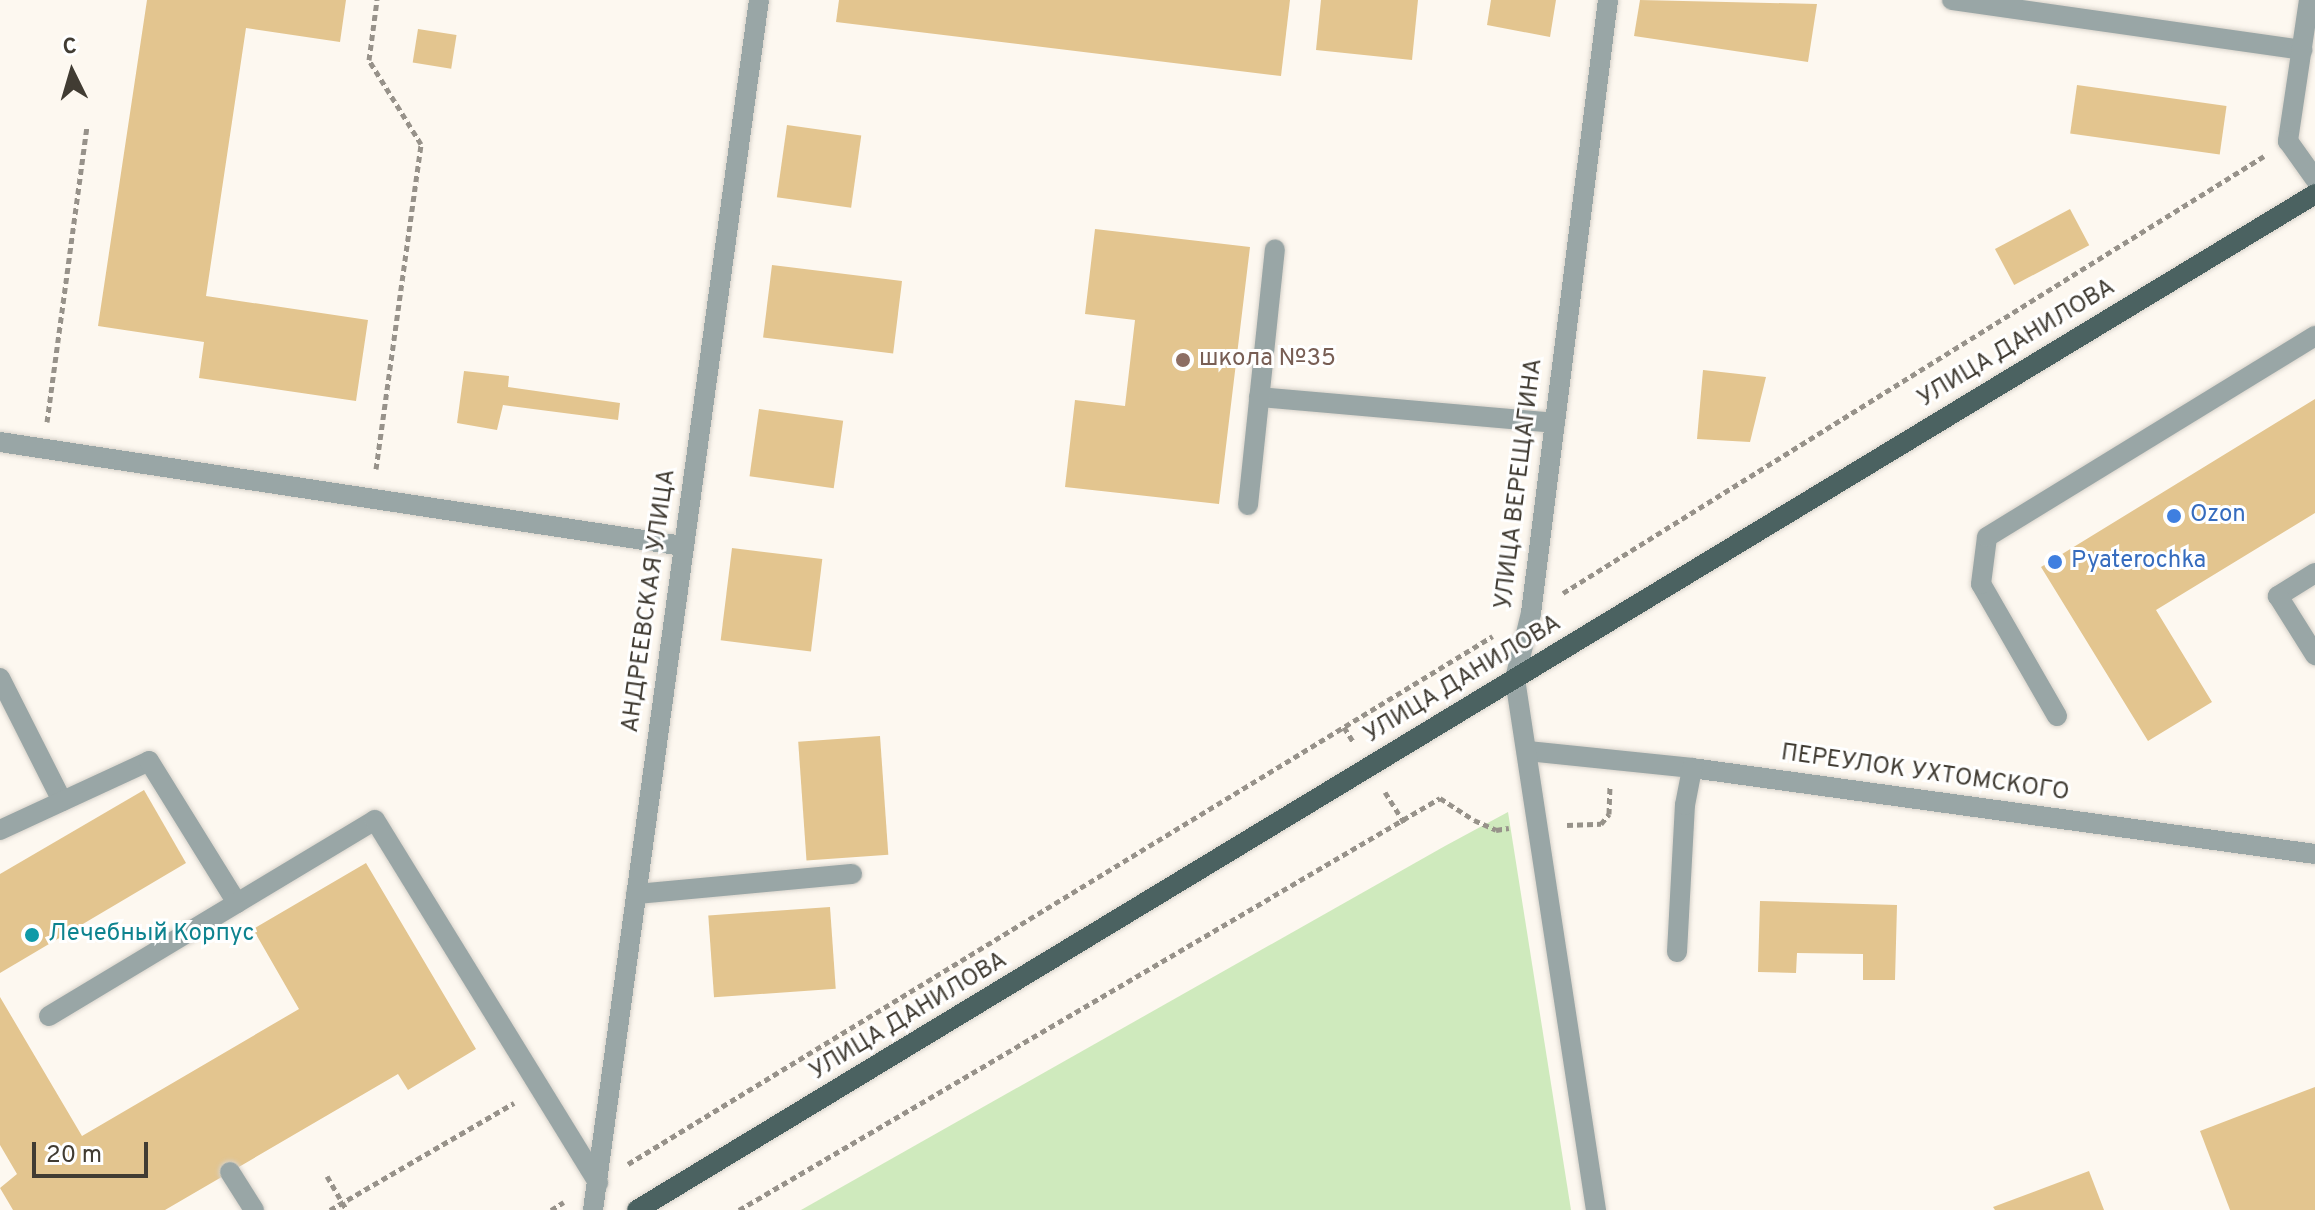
<!DOCTYPE html>
<meta charset="utf-8">
<style>
body{margin:0}
#map{position:relative;width:2315px;height:1210px;overflow:hidden;background:#fdf8f0;font-family:Overpass,sans-serif}
div>[style]{position:absolute}
.green>*{inset:0;background:#cfeabd}
.building>*{inset:0;background:#e3c58f;transform-origin:0 0}
.path>*{height:5px;margin-top:-2.5px;transform-origin:0;background:repeating-linear-gradient(90deg,#97928a 0 6px,transparent 0 10px)}
.roads{filter:drop-shadow(0 0 2px #d7d2ca) drop-shadow(0 0 2px #d7d2ca)}
.minor>*{height:20px;margin:-10px;padding:0 10px;transform-origin:10px;border-radius:10px;background:#99a6a6}
.major>*{height:20px;margin:-10px;padding:0 10px;transform-origin:10px;border-radius:10px;background:#4b6261}
.dots>*{width:22px;height:22px;translate:-50% -50%;box-sizing:border-box;border:4px solid #fff;border-radius:50%}
span{translate:-50% -50%;white-space:nowrap;text-align:center;line-height:1.15;-webkit-text-stroke:6px #fff;paint-order:stroke}
.street-label{font-size:24px;color:#413c33}
.education-label{font-size:24px;color:#785e54}
.left{translate:0 -50%;text-align:left}
.shop-label{font-size:24px;color:#366cbe}
.culture-label{font-size:24px;color:#0d838f}
.north{position:absolute;left:32px;top:32px;width:80px;height:80px;-webkit-text-stroke:6px #fff;paint-order:stroke;rotate:355deg;font-size:22px;font-weight:700;line-height:32px;text-align:center;color:#413c33}
.north::after{content:'';display:block;margin:auto;width:28px;height:36px;background:#413c33;clip-path:polygon(50% 0,100% 100%,50% 72%,0 100%)}
.scale{position:absolute;left:32px;top:1142px;width:116px;height:36px;box-sizing:border-box;border:4px solid #413c33;border-top:0;padding-left:10px;font-size:24px;line-height:28px;white-space:nowrap;color:#413c33;-webkit-text-stroke:6px #fff;paint-order:stroke}
</style>
<div id="map">
<div class="green">
<div style="clip-path:polygon(1508px 812px,1571px 1210px,801px 1210px,1445px 846px)"></div>
</div>
<div class="building">
<div style="clip-path:polygon(147px 0,346px 0,340px 42px,246px 28px,206px 296px,368px 320px,356px 401px,199px 378px,204px 342px,98px 326px)"></div>
<div style="clip-path:polygon(839px 0,1290px 0,1281px 76px,836px 22px)"></div>
<div style="clip-path:polygon(1321px 0,1418px 0,1412px 60px,1316px 50px)"></div>
<div style="clip-path:polygon(1491px 0,1556px 0,1550px 37px,1487px 25px)"></div>
<div style="clip-path:polygon(1640px 0,1817px 4px,1808px 62px,1634px 36px)"></div>
<div style="left:418px;top:29px;width:39px;height:34px;rotate:9deg"></div>
<div style="left:2077px;top:85px;width:151px;height:49px;rotate:8deg"></div>
<div style="left:787px;top:125px;width:75px;height:73px;rotate:8deg"></div>
<div style="left:2070px;top:209px;width:41px;height:85px;rotate:62deg"></div>
<div style="clip-path:polygon(1095px 229px,1250px 247px,1219px 504px,1065px 487px,1075px 400px,1125px 406px,1135px 320px,1085px 314px)"></div>
<div style="left:772px;top:265px;width:131px;height:73px;rotate:7deg"></div>
<div style="clip-path:polygon(1703px 370px,1766px 377px,1750px 442px,1697px 439px)"></div>
<div style="clip-path:polygon(464px 371px,509px 376px,508px 387px,620px 403px,618px 420px,503px 405px,497px 430px,457px 423px)"></div>
<div style="clip-path:polygon(2315px 399px,2315px 513px,2156px 610px,2212px 702px,2148px 741px,2041px 567px)"></div>
<div style="left:759px;top:409px;width:85px;height:68px;rotate:8deg"></div>
<div style="left:732px;top:548px;width:91px;height:93px;rotate:7deg"></div>
<div style="left:880px;top:736px;width:119px;height:82px;rotate:86deg"></div>
<div style="clip-path:polygon(144px 790px,186px 863px,0 973px,0 874px)"></div>
<div style="clip-path:polygon(366px 863px,476px 1049px,408px 1090px,398px 1074px,165px 1210px,13px 1210px,0 1188px,17px 1174px,0 1145px,0 997px,82px 1136px,299px 1009px,253px 929px)"></div>
<div style="clip-path:polygon(1760px 901px,1897px 905px,1895px 980px,1863px 980px,1863px 954px,1797px 953px,1796px 973px,1758px 972px)"></div>
<div style="left:830px;top:907px;width:82px;height:122px;rotate:86deg"></div>
<div style="clip-path:polygon(2315px 1087px,2315px 1210px,2230px 1210px,2200px 1131px)"></div>
<div style="clip-path:polygon(2089px 1171px,2104px 1210px,1995px 1210px,1993px 1207px)"></div>
</div>
<div class="path">
<div style="left:47px;top:422px;width:299px;rotate:-82.3deg"></div>
<div style="left:376px;top:469px;width:328px;rotate:-82.1deg"></div>
<div style="left:421px;top:144px;width:99px;rotate:-121.8deg"></div>
<div style="left:369px;top:60px;width:61px;rotate:-82.4deg"></div>
<div style="left:1563px;top:593px;width:826px;rotate:-31.94deg"></div>
<div style="left:1344px;top:727px;width:19px;rotate:58deg"></div>
<div style="left:1385px;top:792px;width:36px;rotate:58deg"></div>
<div style="left:1567px;top:825px;width:34px;rotate:-2deg"></div>
<div style="left:1601px;top:824px;width:13px;rotate:-51deg"></div>
<div style="left:1609px;top:814px;width:27px;rotate:-88deg"></div>
<div style="left:628px;top:1164px;width:1013px;rotate:-31.4deg"></div>
<div style="left:327px;top:1176px;width:39px;rotate:60deg"></div>
<div style="left:330px;top:1210px;width:213px;rotate:-30.2deg"></div>
<div style="left:551px;top:1210px;width:15px;rotate:-32deg"></div>
<div style="left:739px;top:1210px;width:813px;rotate:-30.44deg"></div>
<div style="left:1440px;top:798px;width:40px;rotate:32.9deg"></div>
<div style="left:1474px;top:820px;width:24px;rotate:24deg"></div>
<div style="left:1496px;top:830px;width:13px;rotate:-9deg"></div>
</div>
<div class="roads">
<div class="minor">
<div style="left:1952px;top:0;width:354px;rotate:8.1deg"></div>
<div style="left:2309px;top:0;width:143px;rotate:98.5deg"></div>
<div style="left:2288px;top:141px;width:47px;rotate:54.6deg"></div>
<div style="left:1259px;top:397px;width:297px;rotate:5deg"></div>
<div style="left:0;top:442px;width:691px;rotate:8.66deg"></div>
<div style="left:1248px;top:505px;width:257px;rotate:-84deg"></div>
<div style="left:2315px;top:573px;width:44px;rotate:148.1deg"></div>
<div style="left:2278px;top:596px;width:70px;rotate:57.9deg"></div>
<div style="left:0;top:678px;width:138px;rotate:63.2deg"></div>
<div style="left:2057px;top:716px;width:152px;rotate:-119.9deg"></div>
<div style="left:1981px;top:584px;width:47px;rotate:-82.7deg"></div>
<div style="left:1987px;top:537px;width:385px;rotate:-31.5deg"></div>
<div style="left:1528px;top:751px;width:165px;rotate:5.9deg"></div>
<div style="left:1692px;top:768px;width:629px;rotate:7.86deg"></div>
<div style="left:0;top:830px;width:164px;rotate:-24.8deg"></div>
<div style="left:149px;top:761px;width:167px;rotate:58.2deg"></div>
<div style="left:636px;top:894px;width:217px;rotate:-5.3deg"></div>
<div style="left:1677px;top:952px;width:147px;rotate:-86.9deg"></div>
<div style="left:1685px;top:805px;width:38px;rotate:-79deg"></div>
<div style="left:49px;top:1016px;width:380px;rotate:-31deg"></div>
<div style="left:375px;top:820px;width:426px;rotate:58.4deg"></div>
<div style="left:230px;top:1172px;width:45px;rotate:57.7deg"></div>
<div style="left:593px;top:1210px;width:1221px;rotate:-82.19deg"></div>
<div style="left:1596px;top:1210px;width:537px;rotate:-98.67deg"></div>
<div style="left:1515px;top:679px;width:68px;rotate:-76.4deg"></div>
<div style="left:1531px;top:613px;width:618px;rotate:-82.84deg"></div>
</div>
<div class="major">
<div style="left:637px;top:1210px;width:1962px;rotate:-31.19deg"></div>
</div>
</div>
<div class="dots">
<div style="left:1183px;top:360px;background:#8d6e63"></div>
<div style="left:2174px;top:516px;background:#3f7fe0"></div>
<div style="left:2055px;top:562px;background:#3f7fe0"></div>
<div style="left:32px;top:935px;background:#0f9aa8"></div>
</div>
<div class="street-label">
<span style="left:2017px;top:344px;rotate:-31deg">УЛИЦА ДАНИЛОВА</span>
<span style="left:1520px;top:484px;rotate:-83deg">УЛИЦА ВЕРЕЩАГИНА</span>
<span style="left:650px;top:601px;rotate:-82deg">АНДРЕЕВСКАЯ УЛИЦА</span>
<span style="left:1463px;top:680px;rotate:-31deg">УЛИЦА ДАНИЛОВА</span>
<span style="left:1925px;top:774px;rotate:8deg">ПЕРЕУЛОК УХТОМСКОГО</span>
<span style="left:909px;top:1017px;rotate:-31deg">УЛИЦА ДАНИЛОВА</span>
</div>
<div class="education-label">
<span class="left" style="left:1199px;top:360px">школа №35</span>
</div>
<div class="shop-label">
<span class="left" style="left:2190px;top:516px">Ozon</span>
<span class="left" style="left:2071px;top:562px">Pyaterochka</span>
</div>
<div class="culture-label">
<span class="left" style="left:48px;top:935px">Лечебный Корпус</span>
</div>
<div class="north">С</div>
<div class="scale">20 m</div>
</div>
